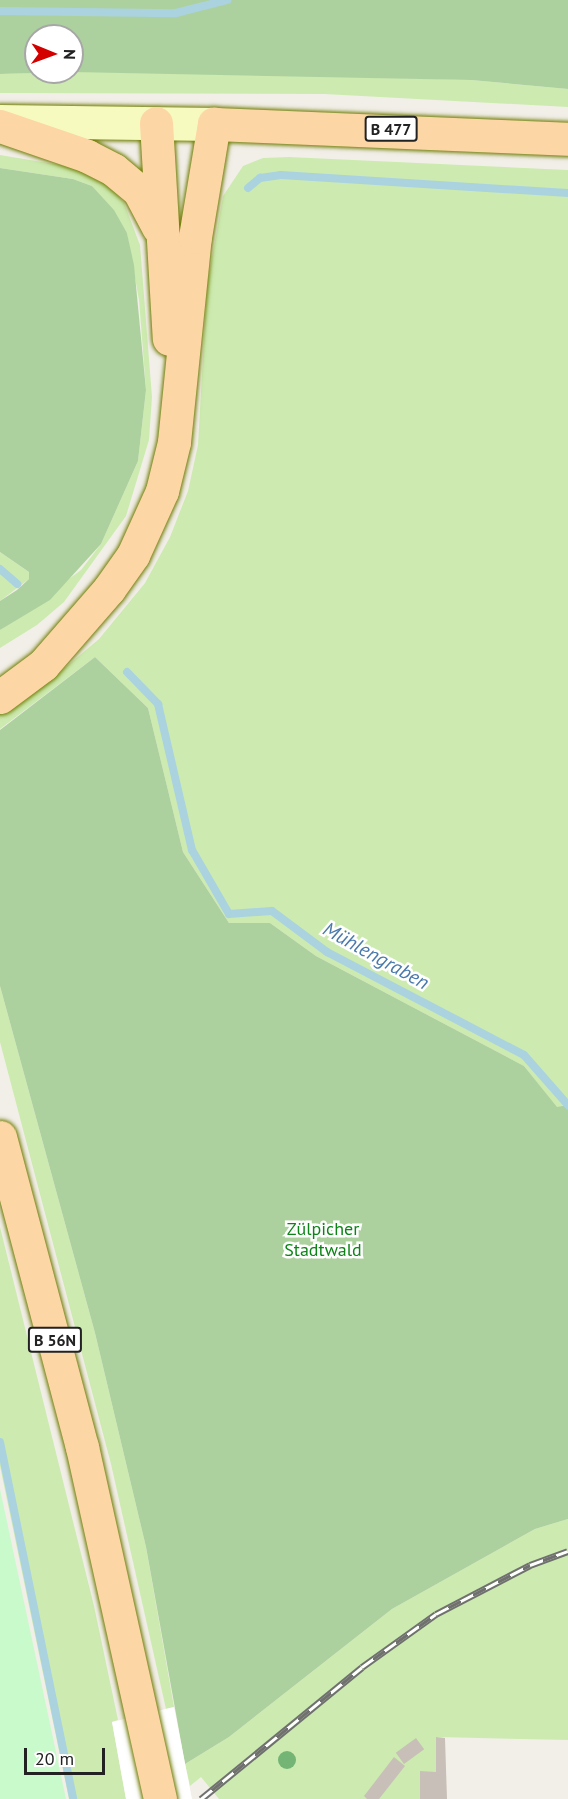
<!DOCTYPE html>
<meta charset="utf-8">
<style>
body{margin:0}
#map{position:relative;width:568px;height:1799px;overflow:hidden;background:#f2efe9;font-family:"PT Sans",sans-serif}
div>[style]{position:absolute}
.grass>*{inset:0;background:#cdebb0}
.forest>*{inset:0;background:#add19e}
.park>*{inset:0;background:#c8facc}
.pier>*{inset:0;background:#fff}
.stream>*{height:8px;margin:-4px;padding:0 4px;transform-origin:4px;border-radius:4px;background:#aad3df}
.building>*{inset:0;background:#c7bfb8;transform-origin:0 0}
.roads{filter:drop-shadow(0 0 2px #707d05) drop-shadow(0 0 2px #707d05)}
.secondary>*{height:33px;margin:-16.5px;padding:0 16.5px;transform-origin:16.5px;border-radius:16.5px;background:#f7fabf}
.primary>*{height:33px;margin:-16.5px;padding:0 16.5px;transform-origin:16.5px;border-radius:16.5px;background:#fcd6a4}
.rail>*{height:7px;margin-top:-3.5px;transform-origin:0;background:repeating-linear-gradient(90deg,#fff 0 14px,#707070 0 28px);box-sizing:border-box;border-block:2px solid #707070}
.trees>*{width:18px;height:18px;margin:-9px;border-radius:50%;background:#74b475}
span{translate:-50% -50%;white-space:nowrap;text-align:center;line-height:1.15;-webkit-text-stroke:5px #fff;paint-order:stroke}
.shield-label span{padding:2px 4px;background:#fff;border:2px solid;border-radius:4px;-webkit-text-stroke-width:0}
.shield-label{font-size:16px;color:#222;font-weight:700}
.park-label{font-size:18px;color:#0c8416}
.water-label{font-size:20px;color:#4a7aab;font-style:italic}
.north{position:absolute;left:24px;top:24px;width:60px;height:60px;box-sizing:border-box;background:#fff;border:2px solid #a7a7a7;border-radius:50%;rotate:91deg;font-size:16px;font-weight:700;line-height:24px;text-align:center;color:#222}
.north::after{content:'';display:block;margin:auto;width:21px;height:27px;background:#d40000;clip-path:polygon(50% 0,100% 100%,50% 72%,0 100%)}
.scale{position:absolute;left:24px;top:1748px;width:81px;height:27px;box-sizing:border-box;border:3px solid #222;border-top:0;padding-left:8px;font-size:18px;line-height:21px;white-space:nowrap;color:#222;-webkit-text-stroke:4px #fff;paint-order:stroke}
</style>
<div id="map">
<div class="grass">
<div style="clip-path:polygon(113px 70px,471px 80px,568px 89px,568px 107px,324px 94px,0 93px,0 74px)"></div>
<div style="clip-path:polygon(0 155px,78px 168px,110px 186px,124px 203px,140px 245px,152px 397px,149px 440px,126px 516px,64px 602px,37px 625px,0 648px,0 630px,81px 570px,101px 544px,138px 461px,146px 390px,139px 300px,127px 233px,92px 186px,73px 179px,0 168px)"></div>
<div style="clip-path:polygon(289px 157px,568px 170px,568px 1105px,557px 1108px,524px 1066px,316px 956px,270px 923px,229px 923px,183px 852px,148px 708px,95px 657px,0 729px,0 712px,60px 672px,99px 639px,145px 583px,170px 537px,188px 491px,198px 445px,207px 286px,223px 196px,243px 166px,263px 158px)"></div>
<div style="clip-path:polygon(0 552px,29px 572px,29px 579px,0 601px)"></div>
<div style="clip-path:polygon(0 986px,95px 1333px,146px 1547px,174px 1707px,166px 1709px,111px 1464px,0 1042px)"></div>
<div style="clip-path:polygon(0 1227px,94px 1606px,118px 1720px,112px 1722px,126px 1799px,69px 1799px,0 1466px)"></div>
<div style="clip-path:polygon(568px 1519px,568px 1740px,437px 1737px,436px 1799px,219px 1799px,201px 1777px,190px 1786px,185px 1764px,229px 1737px,392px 1609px,535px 1529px)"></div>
</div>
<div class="forest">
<div style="clip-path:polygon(0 0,568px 0,568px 89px,471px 80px,72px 72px,72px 36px,36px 36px,36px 72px,68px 72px,0 74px)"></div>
<div style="clip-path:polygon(0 168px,73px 179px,92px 186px,114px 210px,127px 233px,134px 265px,146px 390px,138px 461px,101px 544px,50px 600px,0 630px,0 601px,17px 590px,29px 579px,29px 572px,0 552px)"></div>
<div style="clip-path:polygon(95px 657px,148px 708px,183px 852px,229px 923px,270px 923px,316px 956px,524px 1066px,557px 1107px,568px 1105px,568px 1519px,535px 1529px,392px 1609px,229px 1737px,185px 1764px,146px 1547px,95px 1333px,0 986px,0 730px)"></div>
</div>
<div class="park">
<div style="clip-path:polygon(0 1489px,66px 1799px,0 1799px)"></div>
</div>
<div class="pier">
<div style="clip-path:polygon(174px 1707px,192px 1799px,126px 1799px,112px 1722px)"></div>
</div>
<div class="stream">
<div style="left:0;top:11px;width:176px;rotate:0.7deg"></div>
<div style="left:176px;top:13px;width:53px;rotate:-14.3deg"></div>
<div style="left:248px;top:188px;width:16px;rotate:-40deg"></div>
<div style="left:260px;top:178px;width:21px;rotate:-8deg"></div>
<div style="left:281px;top:175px;width:288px;rotate:3.6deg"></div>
<div style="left:0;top:569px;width:23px;rotate:41deg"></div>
<div style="left:127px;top:672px;width:45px;rotate:45.9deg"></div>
<div style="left:158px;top:704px;width:150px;rotate:76.9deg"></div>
<div style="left:192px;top:850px;width:74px;rotate:60deg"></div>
<div style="left:229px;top:914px;width:43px;rotate:-4deg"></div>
<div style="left:272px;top:911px;width:69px;rotate:36.7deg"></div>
<div style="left:327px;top:952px;width:222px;rotate:27.6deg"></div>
<div style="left:524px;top:1055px;width:67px;rotate:48.7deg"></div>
<div style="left:0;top:1442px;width:364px;rotate:78.4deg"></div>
</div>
<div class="building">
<div style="clip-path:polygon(436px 1737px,445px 1738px,447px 1799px,420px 1799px,420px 1771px,436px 1772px)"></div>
<div style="left:416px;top:1738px;width:14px;height:25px;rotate:54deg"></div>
<div style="clip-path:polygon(394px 1757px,405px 1766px,379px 1799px,367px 1799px,364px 1796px)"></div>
</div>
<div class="roads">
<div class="secondary">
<div style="left:0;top:121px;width:214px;rotate:0.8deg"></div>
</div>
<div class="primary">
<div style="left:156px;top:123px;width:216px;rotate:86.6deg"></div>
<div style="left:0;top:126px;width:92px;rotate:19deg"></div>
<div style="left:87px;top:156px;width:30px;rotate:27deg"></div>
<div style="left:114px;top:170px;width:33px;rotate:40deg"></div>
<div style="left:139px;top:191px;width:41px;rotate:62.2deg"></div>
<div style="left:0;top:697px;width:54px;rotate:-36.7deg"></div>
<div style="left:43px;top:665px;width:101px;rotate:-49deg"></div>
<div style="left:109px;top:589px;width:42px;rotate:-54.8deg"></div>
<div style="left:133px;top:555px;width:70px;rotate:-65.6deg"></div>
<div style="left:162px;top:491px;width:50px;rotate:-76.2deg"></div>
<div style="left:174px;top:442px;width:206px;rotate:-84.2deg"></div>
<div style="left:195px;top:237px;width:115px;rotate:-80.5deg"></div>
<div style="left:214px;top:124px;width:354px;rotate:2.4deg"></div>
<div style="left:0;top:1137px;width:321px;rotate:75.2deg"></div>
<div style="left:82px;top:1447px;width:361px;rotate:77.5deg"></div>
</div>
</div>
<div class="rail">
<div style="left:201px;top:1799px;width:208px;rotate:-39.3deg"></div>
<div style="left:362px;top:1667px;width:91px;rotate:-35.6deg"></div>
<div style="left:436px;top:1614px;width:106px;rotate:-27.5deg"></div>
<div style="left:530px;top:1565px;width:40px;rotate:-20.2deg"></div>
</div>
<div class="trees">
<div style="left:287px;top:1760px"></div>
</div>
<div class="shield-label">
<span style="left:391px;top:129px">B 477</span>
<span style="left:55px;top:1340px">B 56N</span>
</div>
<div class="park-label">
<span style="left:323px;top:1240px">Zülpicher<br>Stadtwald</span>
</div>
<div class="water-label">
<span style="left:376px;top:956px;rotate:29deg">Mühlengraben</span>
</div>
<div class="north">N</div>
<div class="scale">20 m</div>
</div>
